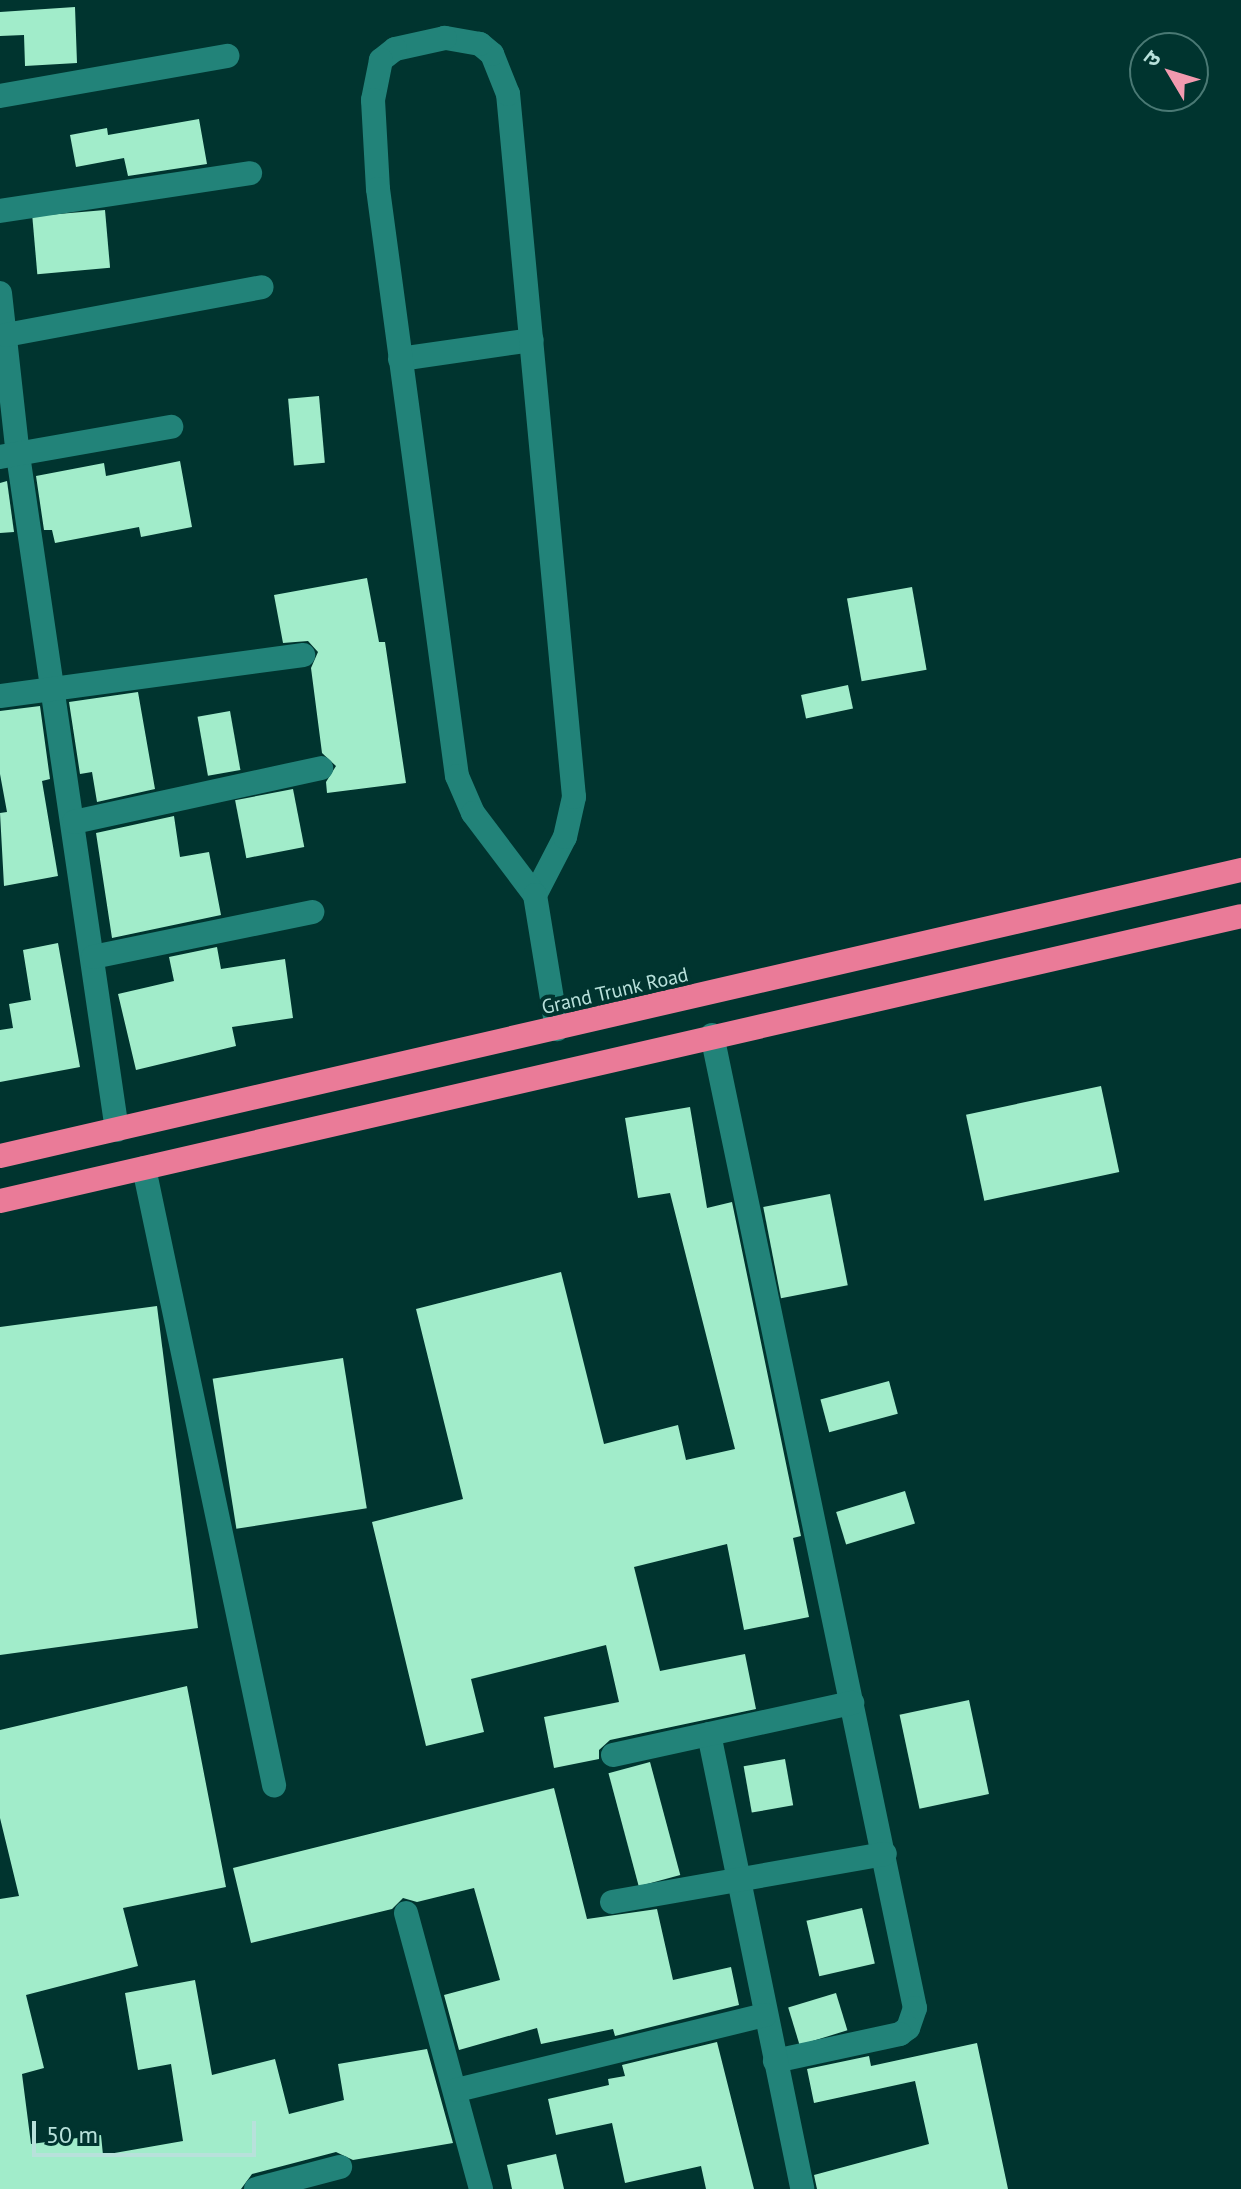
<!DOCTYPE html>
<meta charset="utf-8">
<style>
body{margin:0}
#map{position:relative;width:1241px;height:2189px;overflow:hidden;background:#00342f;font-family:"PT Sans","Noto Sans Devanagari",sans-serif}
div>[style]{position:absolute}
.building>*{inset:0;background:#a1ecca;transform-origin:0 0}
.minor>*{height:24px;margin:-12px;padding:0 12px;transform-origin:12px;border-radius:12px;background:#228379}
.highway>*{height:24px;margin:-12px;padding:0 12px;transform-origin:12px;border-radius:12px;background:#ea7b98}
span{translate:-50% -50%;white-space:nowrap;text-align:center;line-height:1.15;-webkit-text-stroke:8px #00342f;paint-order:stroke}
.street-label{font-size:20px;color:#b8e1db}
.north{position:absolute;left:1129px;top:32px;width:80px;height:80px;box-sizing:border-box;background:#00342f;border:2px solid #4a7974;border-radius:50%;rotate:308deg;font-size:22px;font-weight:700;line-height:32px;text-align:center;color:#b8e1db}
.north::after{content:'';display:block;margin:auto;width:28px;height:36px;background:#f29aaf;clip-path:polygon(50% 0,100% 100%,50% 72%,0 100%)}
.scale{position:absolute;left:32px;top:2121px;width:224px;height:36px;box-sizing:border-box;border:4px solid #b8e1db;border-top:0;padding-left:10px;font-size:24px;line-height:28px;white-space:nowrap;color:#b8e1db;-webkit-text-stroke:6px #00342f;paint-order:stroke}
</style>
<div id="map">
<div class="building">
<div style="clip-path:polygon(75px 7px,77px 63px,25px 66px,24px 35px,0 36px,0 12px)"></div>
<div style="clip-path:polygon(199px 119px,207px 164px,128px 176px,124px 158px,76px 167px,70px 135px,107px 128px,108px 135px)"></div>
<div style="left:105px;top:210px;width:58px;height:73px;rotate:85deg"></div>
<div style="left:319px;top:396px;width:67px;height:31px;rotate:85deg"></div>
<div style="clip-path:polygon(180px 461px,192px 527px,141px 537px,139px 527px,55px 543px,52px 530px,44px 530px,36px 476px,104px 463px,106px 476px)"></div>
<div style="clip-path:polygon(7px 481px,14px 532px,0 533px,0 483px)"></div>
<div style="clip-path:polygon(367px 578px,379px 642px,385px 642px,406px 783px,327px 793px,326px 782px,336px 766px,322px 753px,311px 668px,318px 652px,308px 641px,283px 643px,274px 595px)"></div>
<div style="left:912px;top:587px;width:84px;height:66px;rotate:80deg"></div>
<div style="left:848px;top:685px;width:24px;height:48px;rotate:78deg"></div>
<div style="clip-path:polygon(138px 692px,155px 789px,97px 802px,92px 772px,80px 774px,69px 702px)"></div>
<div style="clip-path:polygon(40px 706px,50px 779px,42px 781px,58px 876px,4px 886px,0 813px,7px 812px,0 774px,0 711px)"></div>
<div style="left:230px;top:711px;width:60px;height:33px;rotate:80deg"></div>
<div style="left:293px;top:789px;width:59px;height:59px;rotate:79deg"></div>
<div style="clip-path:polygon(174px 816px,180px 857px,209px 852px,221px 915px,112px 938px,96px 833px)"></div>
<div style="clip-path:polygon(58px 943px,80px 1067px,0 1082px,0 1030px,13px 1028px,9px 1004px,31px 1000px,23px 950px)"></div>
<div style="clip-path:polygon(217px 947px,221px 969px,285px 959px,293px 1018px,232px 1027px,236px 1046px,136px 1070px,118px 994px,174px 981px,169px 957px)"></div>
<div style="left:1101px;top:1086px;width:88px;height:138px;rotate:78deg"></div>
<div style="clip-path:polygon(690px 1107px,707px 1208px,732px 1202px,801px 1536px,793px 1538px,809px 1617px,744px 1630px,727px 1544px,634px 1567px,660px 1671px,745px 1654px,756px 1709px,610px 1740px,599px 1750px,599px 1759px,554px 1768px,544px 1717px,619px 1702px,606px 1645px,471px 1679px,484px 1732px,426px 1746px,372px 1522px,463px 1499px,416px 1309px,561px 1272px,604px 1444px,678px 1425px,686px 1460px,735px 1449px,670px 1193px,638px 1198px,625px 1118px)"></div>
<div style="left:830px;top:1194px;width:93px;height:68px;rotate:79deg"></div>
<div style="clip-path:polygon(157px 1306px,198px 1628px,0 1655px,0 1327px)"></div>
<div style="left:343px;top:1358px;width:152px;height:132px;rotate:81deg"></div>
<div style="left:889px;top:1381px;width:34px;height:71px;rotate:75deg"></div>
<div style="left:905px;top:1491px;width:34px;height:72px;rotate:73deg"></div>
<div style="clip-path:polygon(187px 1686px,226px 1887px,123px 1908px,138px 1966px,26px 1995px,44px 2068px,22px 2074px,31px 2144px,101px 2135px,103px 2155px,183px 2141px,171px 2064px,138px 2070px,125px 1993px,195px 1980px,212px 2075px,275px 2059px,289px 2114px,344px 2100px,338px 2064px,427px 2049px,453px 2143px,353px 2160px,336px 2152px,252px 2174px,241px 2189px,0 2189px,0 1899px,19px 1896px,0 1818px,0 1730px)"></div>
<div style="left:969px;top:1700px;width:96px;height:71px;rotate:78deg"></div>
<div style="left:785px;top:1759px;width:47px;height:42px;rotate:80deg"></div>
<div style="left:650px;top:1762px;width:117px;height:43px;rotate:75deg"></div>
<div style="clip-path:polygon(554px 1788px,587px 1919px,657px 1909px,673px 1980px,731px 1967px,739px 2005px,615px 2036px,613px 2029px,541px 2044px,537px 2028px,459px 2050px,444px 1995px,500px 1980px,474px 1888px,417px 1902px,403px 1898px,392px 1909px,251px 1943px,233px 1868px)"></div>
<div style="left:862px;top:1908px;width:57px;height:57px;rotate:77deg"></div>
<div style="left:836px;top:1993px;width:39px;height:50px;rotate:73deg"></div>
<div style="clip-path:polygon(717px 2042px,754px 2189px,706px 2189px,701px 2166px,625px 2183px,612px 2123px,556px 2135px,548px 2099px,609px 2085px,608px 2079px,625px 2076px,622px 2065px)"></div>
<div style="clip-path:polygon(977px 2043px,1008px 2189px,817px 2189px,814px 2175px,929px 2144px,915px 2081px,814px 2103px,807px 2069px,869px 2056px,871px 2066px)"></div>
<div style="clip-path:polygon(556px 2154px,564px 2189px,512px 2189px,507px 2165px)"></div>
</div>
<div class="minor">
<div style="left:0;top:96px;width:231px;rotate:-10deg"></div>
<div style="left:0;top:211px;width:253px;rotate:-8.6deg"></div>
<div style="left:0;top:293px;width:163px;rotate:83.7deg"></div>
<div style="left:18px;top:455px;width:682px;rotate:81.66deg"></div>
<div style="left:6px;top:335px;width:260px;rotate:-10.6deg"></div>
<div style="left:400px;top:359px;width:133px;rotate:-8.2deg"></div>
<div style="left:0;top:457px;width:174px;rotate:-10deg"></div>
<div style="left:0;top:696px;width:306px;rotate:-7.7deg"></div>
<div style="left:74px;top:822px;width:253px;rotate:-12.3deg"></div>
<div style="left:535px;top:895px;width:65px;rotate:-62.7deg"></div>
<div style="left:565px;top:837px;width:41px;rotate:-77.3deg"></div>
<div style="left:574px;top:797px;width:706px;rotate:-95.36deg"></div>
<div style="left:508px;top:94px;width:43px;rotate:-111.8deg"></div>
<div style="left:492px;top:54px;width:16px;rotate:-140deg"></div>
<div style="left:480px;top:44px;width:36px;rotate:-170deg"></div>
<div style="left:445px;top:38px;width:51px;rotate:167.6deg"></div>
<div style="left:395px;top:49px;width:18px;rotate:142deg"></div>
<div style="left:381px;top:60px;width:41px;rotate:101.3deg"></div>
<div style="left:373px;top:100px;width:89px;rotate:86.8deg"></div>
<div style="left:378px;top:189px;width:592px;rotate:82.34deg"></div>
<div style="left:457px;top:776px;width:40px;rotate:66.6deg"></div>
<div style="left:473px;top:813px;width:103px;rotate:52.9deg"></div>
<div style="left:535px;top:895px;width:136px;rotate:80.7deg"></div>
<div style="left:93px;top:957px;width:224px;rotate:-11.6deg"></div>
<div style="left:712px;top:1035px;width:994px;rotate:78.22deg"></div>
<div style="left:915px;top:2008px;width:21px;rotate:109deg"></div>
<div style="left:908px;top:2028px;width:10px;rotate:143deg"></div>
<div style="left:900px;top:2034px;width:128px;rotate:167.8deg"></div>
<div style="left:144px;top:1168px;width:631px;rotate:78.1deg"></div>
<div style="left:709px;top:1734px;width:464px;rotate:78.4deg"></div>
<div style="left:613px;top:1755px;width:245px;rotate:-12.3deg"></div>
<div style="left:612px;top:1902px;width:277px;rotate:-10deg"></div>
<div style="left:406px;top:1913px;width:286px;rotate:74.8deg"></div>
<div style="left:457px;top:2090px;width:317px;rotate:-13.7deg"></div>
<div style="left:256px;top:2189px;width:87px;rotate:-14.7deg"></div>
</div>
<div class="highway">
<div style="left:0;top:1156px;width:1274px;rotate:-12.98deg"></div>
<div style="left:0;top:1201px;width:1273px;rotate:-12.93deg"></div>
</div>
<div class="street-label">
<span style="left:615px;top:991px;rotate:-13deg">Grand Trunk Road</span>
</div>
<div class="north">उ</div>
<div class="scale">50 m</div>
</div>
